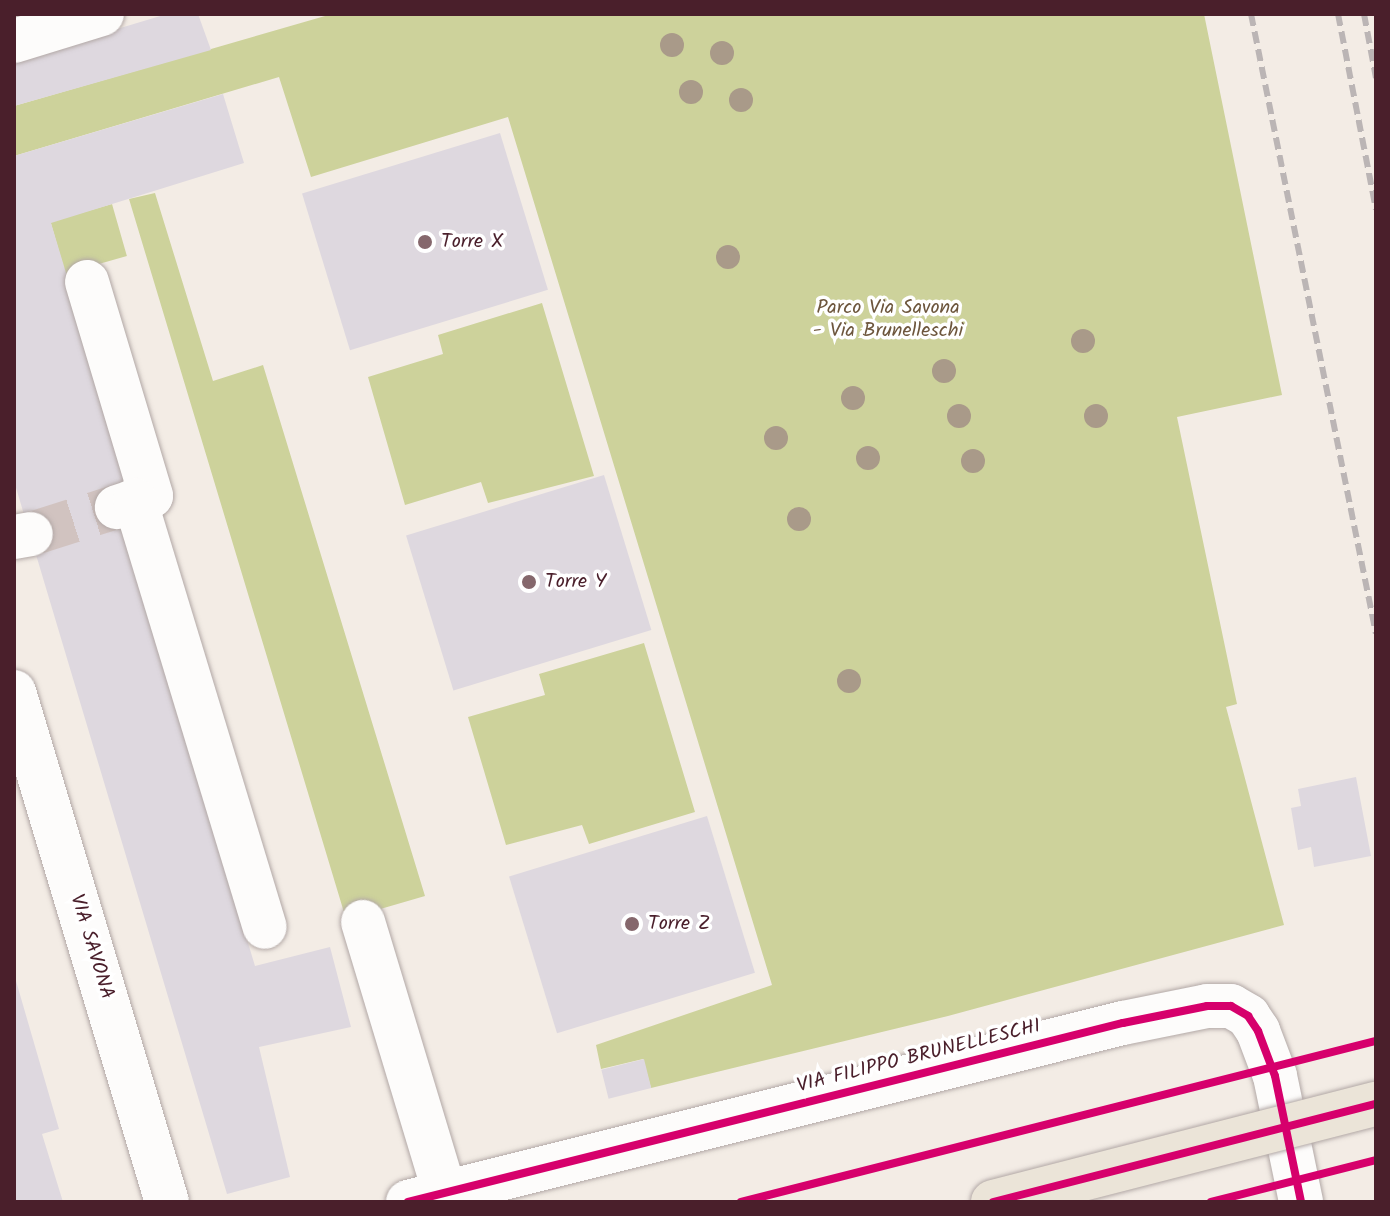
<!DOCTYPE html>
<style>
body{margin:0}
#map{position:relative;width:1390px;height:1216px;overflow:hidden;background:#f3ece5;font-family:Kalam,sans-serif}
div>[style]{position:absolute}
.green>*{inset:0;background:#cdd29b;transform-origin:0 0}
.building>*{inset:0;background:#ded8df;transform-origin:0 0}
.minor-tunnel>*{height:44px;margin-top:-22px;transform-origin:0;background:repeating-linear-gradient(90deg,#d1c3c0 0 44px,transparent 0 66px)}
.roads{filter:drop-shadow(0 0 2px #b2a8a6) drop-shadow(0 0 2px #b2a8a6)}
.minor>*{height:44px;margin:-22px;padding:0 22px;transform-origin:22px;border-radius:22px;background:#fdfcfb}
.rail>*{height:6px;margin-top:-3px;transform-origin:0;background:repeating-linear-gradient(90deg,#bbb5b5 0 12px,transparent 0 18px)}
.bridges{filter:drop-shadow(0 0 2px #b2a8a6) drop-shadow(0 0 2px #b2a8a6)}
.major-bridge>*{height:44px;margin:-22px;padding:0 22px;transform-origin:22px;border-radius:22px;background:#ebe4d8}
.cycleway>*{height:8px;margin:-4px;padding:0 4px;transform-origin:4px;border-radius:4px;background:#d6006c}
.trees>*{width:24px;height:24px;margin:-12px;border-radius:50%;background:#a99a89}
.dots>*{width:22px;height:22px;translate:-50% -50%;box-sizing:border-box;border:4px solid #fff;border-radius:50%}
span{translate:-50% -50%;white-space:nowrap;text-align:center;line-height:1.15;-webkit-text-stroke:7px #fff;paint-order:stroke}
.poi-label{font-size:20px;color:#4a1f2b}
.left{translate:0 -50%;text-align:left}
.park-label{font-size:20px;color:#6d563d}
.street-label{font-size:20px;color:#4a1f2b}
.frame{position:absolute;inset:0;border:16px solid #4a1f2b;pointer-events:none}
</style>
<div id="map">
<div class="green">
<div style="clip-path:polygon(332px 14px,1204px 14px,1282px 395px,1177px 417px,1237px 704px,1226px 707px,1284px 925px,948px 1016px,651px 1088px,643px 1059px,601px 1069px,596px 1045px,772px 985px,508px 117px,311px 177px,279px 77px,14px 156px,14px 106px)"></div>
<div style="clip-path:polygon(155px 193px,213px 381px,263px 365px,425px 896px,346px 919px,129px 199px)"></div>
<div style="left:112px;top:204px;width:54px;height:64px;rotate:74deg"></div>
<div style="clip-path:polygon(542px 303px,594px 476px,488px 503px,481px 482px,405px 505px,368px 377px,443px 354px,438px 335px)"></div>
<div style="clip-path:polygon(644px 643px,695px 812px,589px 844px,582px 825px,506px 845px,468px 717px,545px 695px,539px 674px)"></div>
</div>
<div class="building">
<div style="clip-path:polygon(167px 14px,198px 14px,211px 50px,14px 106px,14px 60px)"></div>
<div style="clip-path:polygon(223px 94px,244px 163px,51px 223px,130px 485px,116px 507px,255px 966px,330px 947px,351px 1027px,259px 1047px,290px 1177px,227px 1194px,14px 481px,14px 156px)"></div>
<div style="left:500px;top:133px;width:164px;height:207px;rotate:73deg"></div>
<div style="left:604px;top:475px;width:162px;height:207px;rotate:73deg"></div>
<div style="clip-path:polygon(1356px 777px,1371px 856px,1314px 867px,1311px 847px,1298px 850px,1291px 808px,1301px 806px,1298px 789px)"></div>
<div style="left:707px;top:816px;width:164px;height:207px;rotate:73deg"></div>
<div style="clip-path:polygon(14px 974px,59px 1129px,42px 1134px,63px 1202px,14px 1202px)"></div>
<div style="left:644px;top:1059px;width:30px;height:44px;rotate:76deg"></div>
</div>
<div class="minor-tunnel">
<div style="left:31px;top:534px;width:89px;rotate:-17.6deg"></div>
</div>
<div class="roads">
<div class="minor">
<div style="left:14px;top:41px;width:92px;rotate:-17.1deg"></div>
<div style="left:87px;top:282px;width:223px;rotate:73.3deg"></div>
<div style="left:151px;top:496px;width:36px;rotate:162deg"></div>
<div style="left:135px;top:500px;width:446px;rotate:73.1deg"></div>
<div style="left:14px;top:537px;width:17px;rotate:-10deg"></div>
<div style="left:14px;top:692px;width:532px;rotate:73.3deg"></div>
<div style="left:363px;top:922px;width:283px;rotate:73.2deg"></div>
<div style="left:408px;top:1202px;width:737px;rotate:-14.06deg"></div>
<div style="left:1123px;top:1023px;width:86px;rotate:-11.4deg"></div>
<div style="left:1207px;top:1006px;width:24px"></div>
<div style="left:1231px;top:1006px;width:20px;rotate:30deg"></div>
<div style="left:1248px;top:1016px;width:18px;rotate:56deg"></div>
<div style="left:1258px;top:1031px;width:48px;rotate:69.3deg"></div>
<div style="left:1275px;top:1076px;width:129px;rotate:78.3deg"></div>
</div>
</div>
<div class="rail">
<div style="left:1251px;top:14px;width:632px;rotate:78.6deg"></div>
<div style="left:1338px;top:14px;width:199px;rotate:79deg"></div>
<div style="left:1364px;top:14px;width:65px;rotate:79.4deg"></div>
</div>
<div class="bridges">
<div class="major-bridge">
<div style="left:993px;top:1202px;width:395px;rotate:-14.4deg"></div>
</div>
</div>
<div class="cycleway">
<div style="left:408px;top:1202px;width:737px;rotate:-14.06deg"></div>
<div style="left:1123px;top:1023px;width:86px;rotate:-11.4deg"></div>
<div style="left:1207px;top:1006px;width:24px"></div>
<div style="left:1231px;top:1006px;width:20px;rotate:30deg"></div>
<div style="left:1248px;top:1016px;width:18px;rotate:56deg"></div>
<div style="left:1258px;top:1031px;width:48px;rotate:69.3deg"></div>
<div style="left:1275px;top:1076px;width:129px;rotate:78.3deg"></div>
<div style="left:741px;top:1202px;width:655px;rotate:-14.23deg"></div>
<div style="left:993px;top:1202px;width:395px;rotate:-14.4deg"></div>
<div style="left:1211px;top:1202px;width:170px;rotate:-14.3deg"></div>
</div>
<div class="trees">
<div style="left:672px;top:45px"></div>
<div style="left:722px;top:53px"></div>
<div style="left:691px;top:92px"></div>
<div style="left:741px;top:100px"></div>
<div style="left:728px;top:257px"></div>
<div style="left:1083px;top:341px"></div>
<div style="left:944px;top:371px"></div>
<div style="left:853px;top:398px"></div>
<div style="left:959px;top:416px"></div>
<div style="left:1096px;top:416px"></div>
<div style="left:776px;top:438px"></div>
<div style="left:868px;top:458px"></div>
<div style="left:973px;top:461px"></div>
<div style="left:799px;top:519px"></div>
<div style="left:849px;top:681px"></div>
</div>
<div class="dots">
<div style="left:425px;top:242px;background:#85676c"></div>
<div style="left:529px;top:582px;background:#85676c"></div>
<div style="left:632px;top:924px;background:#85676c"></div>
</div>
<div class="poi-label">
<span class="left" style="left:441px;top:242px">Torre X</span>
<span class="left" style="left:545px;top:582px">Torre Y</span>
<span class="left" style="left:648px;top:924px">Torre Z</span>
</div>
<div class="park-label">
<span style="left:888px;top:320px">Parco Via Savona<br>- Via Brunelleschi</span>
</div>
<div class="street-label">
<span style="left:91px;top:947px;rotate:73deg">VIA SAVONA</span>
<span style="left:919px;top:1057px;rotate:-14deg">VIA FILIPPO BRUNELLESCHI</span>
</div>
<div class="frame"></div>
</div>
